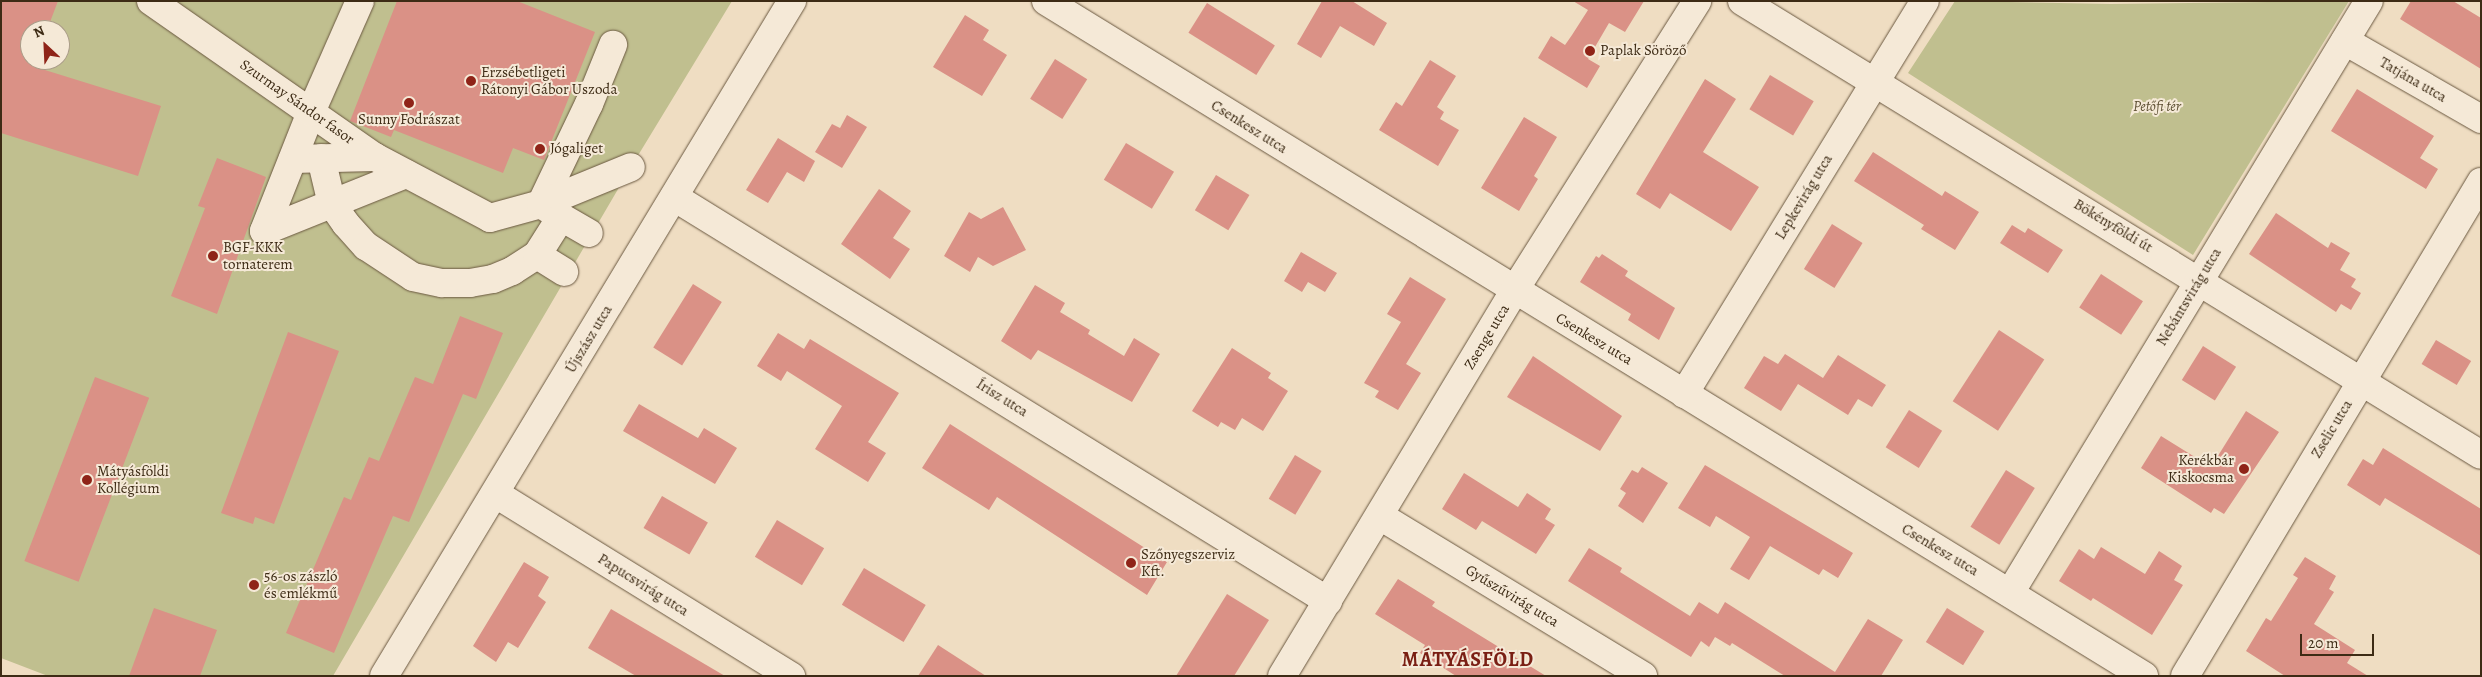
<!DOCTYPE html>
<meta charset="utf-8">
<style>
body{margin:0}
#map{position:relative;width:2482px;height:677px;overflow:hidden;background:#efddc2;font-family:Alegreya,serif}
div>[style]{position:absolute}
.green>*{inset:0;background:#c0bf8f}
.building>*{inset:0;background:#da9186;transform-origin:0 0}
.roads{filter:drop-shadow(0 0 1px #6a5840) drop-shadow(0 0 1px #6a5840)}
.minor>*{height:28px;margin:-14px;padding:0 14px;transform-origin:14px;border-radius:14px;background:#f5e9d7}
.dots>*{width:14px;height:14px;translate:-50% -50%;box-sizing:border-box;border:2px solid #f5e9d7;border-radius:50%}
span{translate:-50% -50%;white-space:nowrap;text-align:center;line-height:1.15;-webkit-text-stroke:4px #f5e9d7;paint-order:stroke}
.poi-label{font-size:15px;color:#3d2b15}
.left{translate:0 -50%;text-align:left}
.right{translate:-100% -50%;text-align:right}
.street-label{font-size:15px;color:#3d2b15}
.park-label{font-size:15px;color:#5e5034;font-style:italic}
.district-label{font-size:20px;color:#7a1f14;font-weight:700;letter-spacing:1px}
.frame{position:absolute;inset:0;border:2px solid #3d2b15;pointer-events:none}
.north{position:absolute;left:20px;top:20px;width:50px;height:50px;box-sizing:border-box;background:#f5e9d7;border:1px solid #ab9d89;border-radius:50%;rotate:335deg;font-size:14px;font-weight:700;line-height:20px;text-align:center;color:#3d2b15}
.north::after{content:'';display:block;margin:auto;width:18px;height:22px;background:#8f2418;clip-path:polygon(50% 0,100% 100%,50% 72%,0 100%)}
.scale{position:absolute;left:2300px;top:634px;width:74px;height:22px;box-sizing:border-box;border:2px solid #3d2b15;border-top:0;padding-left:6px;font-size:15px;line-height:18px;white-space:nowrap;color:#3d2b15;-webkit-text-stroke:4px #f5e9d7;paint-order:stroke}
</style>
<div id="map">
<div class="green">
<div style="clip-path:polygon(evenodd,1px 1px,732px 1px,631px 167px,333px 676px,48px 676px,1px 658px,1px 1px,30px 30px,60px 30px,60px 60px,30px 60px,30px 30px)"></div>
<div style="clip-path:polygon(1955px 1px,2111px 4px,2349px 1px,2193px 255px,1908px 73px)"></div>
</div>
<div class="building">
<div style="clip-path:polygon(1px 1px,58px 1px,47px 30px,30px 30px,30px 60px,35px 60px,32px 66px,161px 106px,138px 176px,1px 133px)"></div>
<div style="clip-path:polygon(397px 1px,517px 1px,595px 32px,544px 160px,513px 148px,503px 173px,394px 130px,391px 137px,350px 121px)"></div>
<div style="clip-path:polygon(1322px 1px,1352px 1px,1387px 23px,1374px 46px,1340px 26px,1321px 58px,1297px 44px)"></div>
<div style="clip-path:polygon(1573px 1px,1644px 1px,1625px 32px,1609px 23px,1588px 59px,1600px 66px,1587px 88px,1538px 58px,1551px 36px,1565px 45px,1572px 35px,1588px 10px)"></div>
<div style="clip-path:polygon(2411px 1px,2453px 1px,2481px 18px,2481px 69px,2400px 19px)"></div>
<div style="left:1207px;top:3px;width:80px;height:35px;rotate:32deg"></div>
<div style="clip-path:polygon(965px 15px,989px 30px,983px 40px,1007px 55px,982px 96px,933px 67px)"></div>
<div style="left:1055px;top:59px;width:38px;height:47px;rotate:32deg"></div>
<div style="clip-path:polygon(1430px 60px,1456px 76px,1437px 107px,1444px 112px,1440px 119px,1459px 130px,1438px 166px,1379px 130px,1396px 102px,1402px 106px)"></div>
<div style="left:1770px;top:75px;width:51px;height:40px;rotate:31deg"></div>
<div style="clip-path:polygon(1705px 79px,1736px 99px,1703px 152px,1759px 187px,1731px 231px,1670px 193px,1660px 209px,1636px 194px)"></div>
<div style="clip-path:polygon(2357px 89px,2434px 136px,2420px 158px,2438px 169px,2426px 189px,2331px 131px)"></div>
<div style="clip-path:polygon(847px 115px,867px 127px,842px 168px,815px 152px,832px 124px,840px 128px)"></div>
<div style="clip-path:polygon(1524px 117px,1557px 137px,1534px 176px,1538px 179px,1519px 211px,1481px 188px)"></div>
<div style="clip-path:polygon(778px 138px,815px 161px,804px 182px,787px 172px,768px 203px,746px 190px)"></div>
<div style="left:1126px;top:143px;width:56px;height:43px;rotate:31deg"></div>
<div style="clip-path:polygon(1873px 152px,1942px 196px,1945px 191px,1979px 212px,1955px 250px,1921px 229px,1924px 225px,1854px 181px)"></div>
<div style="clip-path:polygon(217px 158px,266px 177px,217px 314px,171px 296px,205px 208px,198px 206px)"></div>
<div style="left:1216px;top:175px;width:39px;height:41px;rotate:31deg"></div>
<div style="clip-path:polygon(879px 189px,911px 211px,893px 238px,910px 249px,890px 279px,841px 244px)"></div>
<div style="clip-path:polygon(1003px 207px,1026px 250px,993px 266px,978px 257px,970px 272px,944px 256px,969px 212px,981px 219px)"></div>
<div style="clip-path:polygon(2276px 213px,2328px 248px,2331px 242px,2350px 253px,2340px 270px,2356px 279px,2351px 287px,2361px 293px,2351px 310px,2341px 304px,2336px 312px,2249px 254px)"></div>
<div style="left:1832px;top:224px;width:36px;height:53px;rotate:32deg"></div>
<div style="clip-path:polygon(2012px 225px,2025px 233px,2028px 228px,2063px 250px,2048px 273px,2000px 243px)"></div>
<div style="clip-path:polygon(1301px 252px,1337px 273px,1325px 292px,1308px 282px,1302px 292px,1284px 281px)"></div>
<div style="clip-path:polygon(1602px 254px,1628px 271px,1625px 276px,1675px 308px,1659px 340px,1628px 320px,1631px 314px,1580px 282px,1596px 256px,1599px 258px)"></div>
<div style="left:2101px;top:274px;width:50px;height:40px;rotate:33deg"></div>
<div style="clip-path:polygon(1410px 277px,1446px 299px,1406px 364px,1421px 373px,1398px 410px,1375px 397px,1379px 391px,1364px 383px,1401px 322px,1387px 314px)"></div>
<div style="left:693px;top:284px;width:34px;height:75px;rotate:32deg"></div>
<div style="clip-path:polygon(1035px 285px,1065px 303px,1060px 312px,1090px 330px,1088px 334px,1124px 356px,1134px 338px,1160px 354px,1132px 402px,1038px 350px,1031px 360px,1001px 341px)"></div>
<div style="clip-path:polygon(460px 316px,503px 333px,476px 399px,463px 394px,409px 522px,393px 516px,334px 653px,286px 633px,344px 497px,351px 500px,369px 457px,379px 461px,415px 377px,433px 384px)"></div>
<div style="left:1999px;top:330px;width:54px;height:85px;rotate:33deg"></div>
<div style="clip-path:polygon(288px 332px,339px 351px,274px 524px,255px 517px,253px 524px,221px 513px)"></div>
<div style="clip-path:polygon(778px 333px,804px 349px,810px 339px,899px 393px,868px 442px,886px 453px,868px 482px,815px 449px,842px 406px,787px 371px,781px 381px,757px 366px)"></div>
<div style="left:2436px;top:340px;width:41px;height:28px;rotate:31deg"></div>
<div style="left:2203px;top:346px;width:39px;height:40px;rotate:32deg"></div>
<div style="clip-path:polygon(1232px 348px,1271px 373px,1268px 378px,1288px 391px,1263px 431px,1242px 418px,1235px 430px,1221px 422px,1218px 427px,1192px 411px)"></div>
<div style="clip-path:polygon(1785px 354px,1823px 378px,1838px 355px,1886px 385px,1872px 407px,1858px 399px,1848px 415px,1798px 384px,1781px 411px,1744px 388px,1764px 356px,1778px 364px)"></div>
<div style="clip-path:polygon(1533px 356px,1622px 416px,1600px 451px,1507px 397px)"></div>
<div style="left:95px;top:377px;width:58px;height:197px;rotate:21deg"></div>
<div style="clip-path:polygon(639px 404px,698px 438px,704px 428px,737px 448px,715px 484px,623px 431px)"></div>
<div style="left:1909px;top:410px;width:39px;height:44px;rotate:32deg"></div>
<div style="clip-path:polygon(2246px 411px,2279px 432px,2224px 514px,2214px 508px,2211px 513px,2141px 468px,2161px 436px,2211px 467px)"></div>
<div style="clip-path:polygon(950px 424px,1167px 562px,1147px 595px,997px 497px,989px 510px,922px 468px)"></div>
<div style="clip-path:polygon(2383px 448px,2481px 509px,2481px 556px,2385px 498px,2380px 506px,2347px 485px,2363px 459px,2373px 465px)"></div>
<div style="left:1295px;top:455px;width:31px;height:51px;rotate:31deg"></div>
<div style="clip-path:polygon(1705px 465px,1853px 553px,1838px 578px,1823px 569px,1819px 575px,1770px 546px,1749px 580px,1730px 569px,1750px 537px,1716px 516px,1710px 527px,1678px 508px)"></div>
<div style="clip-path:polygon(1642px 467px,1668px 483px,1643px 523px,1618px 506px,1626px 493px,1620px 489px,1632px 470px,1638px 473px)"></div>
<div style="left:2006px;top:470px;width:34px;height:67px;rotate:32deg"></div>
<div style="clip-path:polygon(1464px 473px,1518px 507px,1527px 493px,1551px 509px,1545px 519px,1555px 525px,1536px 554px,1482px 521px,1476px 530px,1442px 509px)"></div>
<div style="left:662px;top:496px;width:53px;height:37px;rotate:30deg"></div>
<div style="left:777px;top:520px;width:55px;height:43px;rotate:31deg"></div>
<div style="clip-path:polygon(2101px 547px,2145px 574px,2159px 551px,2182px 566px,2174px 580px,2183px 585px,2152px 635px,2093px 598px,2091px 601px,2059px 581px,2079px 549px,2094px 559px)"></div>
<div style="clip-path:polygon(1589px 548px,1622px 568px,1620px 572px,1690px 616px,1699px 602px,1718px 614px,1725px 602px,1835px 672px,1868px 619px,1903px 640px,1881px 676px,1785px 676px,1732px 643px,1730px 646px,1715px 637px,1709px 647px,1701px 641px,1691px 657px,1568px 581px)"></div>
<div style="clip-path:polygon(2305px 557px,2336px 576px,2329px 589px,2334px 592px,2314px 624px,2355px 650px,2347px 663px,2368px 676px,2285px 676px,2246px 651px,2266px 618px,2271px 621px,2298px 578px,2293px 575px)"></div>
<div style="clip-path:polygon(524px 562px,549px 577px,538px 596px,546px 602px,518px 648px,508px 642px,496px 662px,473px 646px)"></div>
<div style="left:864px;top:568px;width:72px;height:43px;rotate:31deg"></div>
<div style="clip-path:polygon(1398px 579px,1435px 602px,1432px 606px,1546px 676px,1456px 676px,1420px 653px,1425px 645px,1375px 614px)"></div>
<div style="clip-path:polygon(1227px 594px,1269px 620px,1234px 676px,1176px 676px)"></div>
<div style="clip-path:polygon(154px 608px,217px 630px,200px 676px,129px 676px)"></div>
<div style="left:1947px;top:608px;width:44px;height:40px;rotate:32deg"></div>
<div style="clip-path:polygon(611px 609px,725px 676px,636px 676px,588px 648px)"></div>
<div style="clip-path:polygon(938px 645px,986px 676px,918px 676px)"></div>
</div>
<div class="roads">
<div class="minor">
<div style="left:151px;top:1px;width:273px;rotate:34.9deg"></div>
<div style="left:375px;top:157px;width:82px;rotate:178.6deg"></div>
<div style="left:1046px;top:1px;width:1289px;rotate:31.58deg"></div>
<div style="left:1742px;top:1px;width:867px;rotate:31.56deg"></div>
<div style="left:2345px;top:41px;width:157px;rotate:29.8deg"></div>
<div style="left:375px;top:157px;width:130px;rotate:27.9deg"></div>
<div style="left:490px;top:218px;width:53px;rotate:-15.4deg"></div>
<div style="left:541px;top:204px;width:111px;rotate:-64.4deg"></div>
<div style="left:589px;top:104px;width:64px;rotate:-67.9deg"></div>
<div style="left:321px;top:158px;width:47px;rotate:76.6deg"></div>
<div style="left:332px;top:204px;width:24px;rotate:55deg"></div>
<div style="left:346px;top:224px;width:30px;rotate:48deg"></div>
<div style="left:366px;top:246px;width:56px;rotate:33.4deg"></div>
<div style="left:413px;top:277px;width:30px;rotate:12deg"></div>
<div style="left:442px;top:283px;width:28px"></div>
<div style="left:470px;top:283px;width:23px;rotate:-10deg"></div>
<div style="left:493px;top:279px;width:21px;rotate:-23deg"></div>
<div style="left:512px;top:271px;width:30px;rotate:-33deg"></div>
<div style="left:537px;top:255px;width:45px;rotate:-57.7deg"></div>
<div style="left:561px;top:217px;width:24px;rotate:-147deg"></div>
<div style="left:674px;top:197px;width:769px;rotate:31.71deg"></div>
<div style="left:541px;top:204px;width:97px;rotate:-22.3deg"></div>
<div style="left:561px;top:217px;width:32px;rotate:30deg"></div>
<div style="left:264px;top:231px;width:128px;rotate:-68.4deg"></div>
<div style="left:311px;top:112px;width:121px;rotate:-66.2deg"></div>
<div style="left:264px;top:231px;width:153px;rotate:-21.9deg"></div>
<div style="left:537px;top:255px;width:32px;rotate:32deg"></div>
<div style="left:1684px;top:394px;width:461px;rotate:-58.5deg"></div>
<div style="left:496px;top:494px;width:347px;rotate:31.7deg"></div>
<div style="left:1380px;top:516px;width:308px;rotate:31.3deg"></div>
<div style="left:2010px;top:593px;width:692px;rotate:-58.77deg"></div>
<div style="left:384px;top:676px;width:789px;rotate:-58.85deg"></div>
<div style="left:1282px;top:676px;width:449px;rotate:-58.9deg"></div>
<div style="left:1514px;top:291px;width:343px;rotate:-57.7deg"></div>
<div style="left:2185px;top:676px;width:576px;rotate:-59.07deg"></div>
</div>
</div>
<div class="dots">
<div style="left:1590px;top:51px;background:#8f2418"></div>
<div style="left:471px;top:81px;background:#8f2418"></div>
<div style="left:409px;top:103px;background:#8f2418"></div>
<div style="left:540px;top:149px;background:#8f2418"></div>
<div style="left:213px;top:256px;background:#8f2418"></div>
<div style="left:2244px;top:469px;background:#8f2418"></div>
<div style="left:87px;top:480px;background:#8f2418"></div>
<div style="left:1131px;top:563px;background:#8f2418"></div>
<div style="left:254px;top:585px;background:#8f2418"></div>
</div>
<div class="poi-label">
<span class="left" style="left:1600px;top:51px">Paplak Söröző</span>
<span class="left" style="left:481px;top:81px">Erzsébetligeti<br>Rátonyi Gábor Uszoda</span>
<span style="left:409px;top:120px">Sunny Fodrászat</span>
<span class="left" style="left:550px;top:149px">Jógaliget</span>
<span class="left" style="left:223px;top:256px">BGF-KKK<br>tornaterem</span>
<span class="right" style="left:2234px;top:469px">Kerékbár<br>Kiskocsma</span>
<span class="left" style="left:97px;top:480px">Mátyásföldi<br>Kollégium</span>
<span class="left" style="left:1141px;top:563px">Szőnyegszerviz<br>Kft.</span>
<span class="left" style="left:264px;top:585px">56-os zászló<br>és emlékmű</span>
</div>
<div class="street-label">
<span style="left:2413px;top:80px;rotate:30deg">Tatjána utca</span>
<span style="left:297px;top:102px;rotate:35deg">Szurmay Sándor fasor</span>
<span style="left:1249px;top:127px;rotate:32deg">Csenkesz utca</span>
<span style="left:1804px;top:197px;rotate:-59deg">Lepkevirág utca</span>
<span style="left:2113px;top:226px;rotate:31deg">Bökényföldi út</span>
<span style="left:2189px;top:297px;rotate:-59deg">Nebántsvirág utca</span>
<span style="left:1487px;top:337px;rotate:-59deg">Zsenge utca</span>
<span style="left:589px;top:339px;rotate:-59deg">Újszász utca</span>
<span style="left:1594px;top:339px;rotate:31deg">Csenkesz utca</span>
<span style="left:1002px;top:398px;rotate:32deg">Írisz utca</span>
<span style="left:2332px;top:429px;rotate:-59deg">Zselic utca</span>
<span style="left:1940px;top:550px;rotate:31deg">Csenkesz utca</span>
<span style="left:643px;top:585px;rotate:32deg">Papucsvirág utca</span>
<span style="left:1512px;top:596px;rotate:31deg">Gyűszűvirág utca</span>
</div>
<div class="park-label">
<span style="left:2157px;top:107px">Petőfi tér</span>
</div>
<div class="district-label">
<span style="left:1468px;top:659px">MÁTYÁSFÖLD</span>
</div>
<div class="frame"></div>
<div class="north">N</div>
<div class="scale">20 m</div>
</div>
